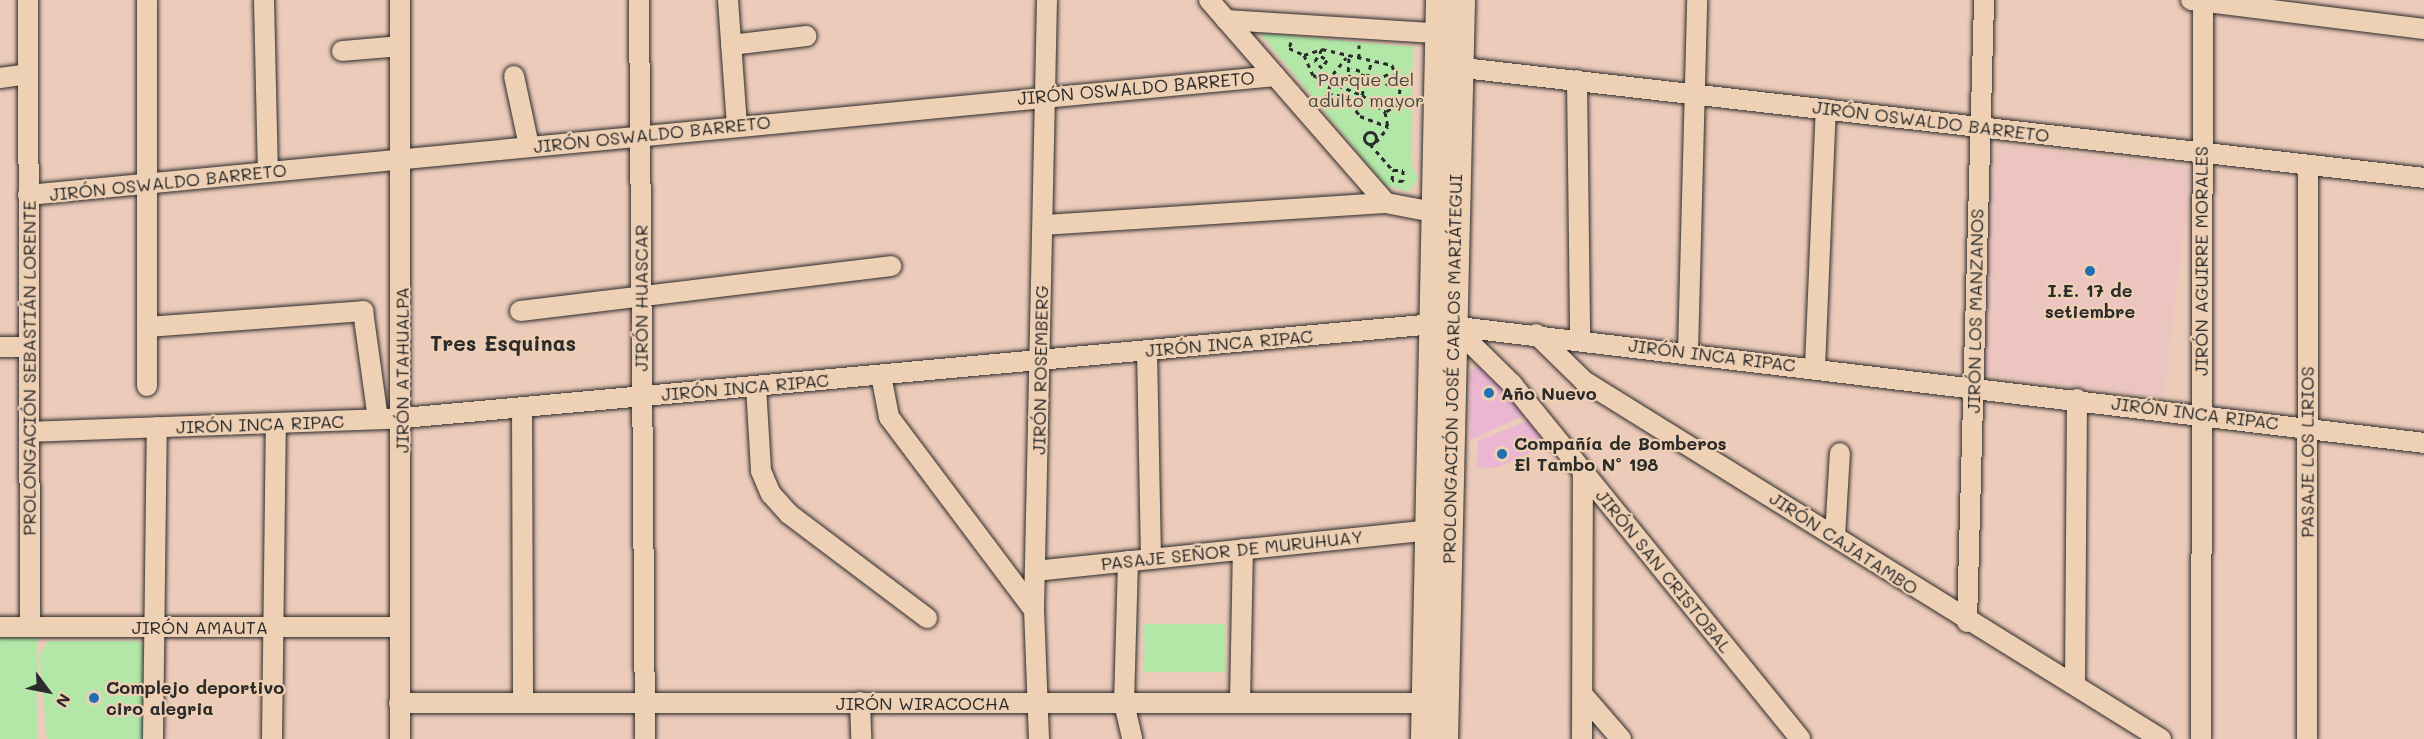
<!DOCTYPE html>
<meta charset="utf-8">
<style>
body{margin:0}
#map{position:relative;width:2424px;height:739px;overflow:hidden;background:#edcbba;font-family:Mali,sans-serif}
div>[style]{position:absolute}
.built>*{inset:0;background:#ecc5c1;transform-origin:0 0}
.green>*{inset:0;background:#b2e7a8;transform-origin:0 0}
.building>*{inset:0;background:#eab6d1}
.path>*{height:3px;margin-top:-1.5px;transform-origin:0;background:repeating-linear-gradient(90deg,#2b2b2b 0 4.5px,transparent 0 9px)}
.path>.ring{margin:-1.5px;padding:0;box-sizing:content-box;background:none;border:3px solid #2b2b2b;border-radius:50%}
.roads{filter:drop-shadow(0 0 2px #2b2b2b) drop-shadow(0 0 2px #2b2b2b)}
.minor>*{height:20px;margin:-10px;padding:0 10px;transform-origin:10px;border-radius:10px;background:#eed0b4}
.major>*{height:26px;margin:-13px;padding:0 13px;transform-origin:13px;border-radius:13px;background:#eed0b4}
.dots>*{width:16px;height:16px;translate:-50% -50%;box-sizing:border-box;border:3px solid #eed0b4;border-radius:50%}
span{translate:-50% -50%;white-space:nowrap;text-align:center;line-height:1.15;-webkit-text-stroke:4.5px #eed0b4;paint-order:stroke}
.park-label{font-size:18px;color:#3f473e}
.street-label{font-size:18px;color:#2b2b2b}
.poi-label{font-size:18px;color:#2b2b2b;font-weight:700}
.left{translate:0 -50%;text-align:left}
.quarter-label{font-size:21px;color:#2b2b2b;font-weight:700}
.north{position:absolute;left:18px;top:661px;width:60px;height:60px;-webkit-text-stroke:4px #eed0b4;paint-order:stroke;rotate:122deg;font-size:16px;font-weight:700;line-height:24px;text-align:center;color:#2b2b2b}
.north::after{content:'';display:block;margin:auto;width:21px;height:27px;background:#2b2b2b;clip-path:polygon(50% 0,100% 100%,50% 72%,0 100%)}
</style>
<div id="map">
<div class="built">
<div style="left:1996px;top:144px;width:197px;height:231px;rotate:7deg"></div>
</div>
<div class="green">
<div style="clip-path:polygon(1260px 33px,1413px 47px,1411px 164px,1418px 179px,1408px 192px,1385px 185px)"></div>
<div style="left:1143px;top:624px;width:82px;height:48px"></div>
<div style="left:0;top:636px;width:38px;height:103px"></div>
<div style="clip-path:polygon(48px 641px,138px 641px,147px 648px,145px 739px,47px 739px,39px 657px)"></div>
</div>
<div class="building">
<div style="clip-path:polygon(1481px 364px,1527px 414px,1470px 440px,1469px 372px)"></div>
<div style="clip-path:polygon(1537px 417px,1556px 441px,1496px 468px,1477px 467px,1478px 441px)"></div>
</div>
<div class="path">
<div style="left:1291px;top:42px;width:6px;rotate:108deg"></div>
<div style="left:1289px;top:48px;width:17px;rotate:25deg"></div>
<div style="left:1304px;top:55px;width:19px;rotate:-18deg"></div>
<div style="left:1322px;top:49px;width:72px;rotate:12.9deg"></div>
<div style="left:1392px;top:65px;width:25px;rotate:72deg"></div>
<div style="left:1400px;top:89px;width:15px;rotate:98deg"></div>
<div style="left:1398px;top:104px;width:15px;rotate:148deg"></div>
<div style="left:1385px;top:112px;width:15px;rotate:79deg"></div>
<div style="left:1304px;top:55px;width:22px;rotate:66deg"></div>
<div style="left:1313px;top:75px;width:53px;rotate:22.2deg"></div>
<div style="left:1362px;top:95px;width:29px;rotate:36deg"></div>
<div style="left:1321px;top:56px;width:7px;rotate:34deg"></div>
<div style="left:1327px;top:60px;width:9px;rotate:122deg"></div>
<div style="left:1322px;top:68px;width:10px;rotate:-135deg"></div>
<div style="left:1315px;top:61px;width:14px;rotate:-60deg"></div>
<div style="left:1349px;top:58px;width:17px;rotate:93deg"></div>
<div style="left:1348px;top:75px;width:10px;rotate:29deg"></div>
<div style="left:1357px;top:80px;width:9px;rotate:-72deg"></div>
<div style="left:1360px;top:71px;width:9px;rotate:-159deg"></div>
<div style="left:1359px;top:58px;width:13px;rotate:-90deg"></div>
<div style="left:1361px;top:74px;width:27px;rotate:24deg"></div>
<div style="left:1386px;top:85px;width:7px;rotate:-45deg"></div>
<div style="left:1391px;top:80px;width:7px;rotate:-117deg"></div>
<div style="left:1388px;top:74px;width:9px;rotate:153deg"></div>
<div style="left:1328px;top:94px;width:17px;rotate:7deg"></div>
<div style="left:1345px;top:96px;width:25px;rotate:53deg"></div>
<div style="left:1360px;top:116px;width:30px;rotate:21deg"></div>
<div style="left:1362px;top:95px;width:33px;rotate:-74deg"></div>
<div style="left:1398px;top:104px;width:6px;rotate:-9deg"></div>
<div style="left:1324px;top:106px;width:33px;rotate:-74deg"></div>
<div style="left:1333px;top:74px;width:21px;rotate:-51deg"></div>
<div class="ring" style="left:1364px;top:132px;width:9px;height:9px"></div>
<div style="left:1376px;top:142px;width:19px;rotate:-51deg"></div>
<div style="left:1370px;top:144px;width:35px;rotate:49deg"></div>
<div style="left:1393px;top:170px;width:10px"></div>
<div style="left:1403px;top:170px;width:11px;rotate:90deg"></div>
<div style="left:1403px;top:181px;width:11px;rotate:-175deg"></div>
<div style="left:1392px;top:180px;width:10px;rotate:-84deg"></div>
</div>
<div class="roads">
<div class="minor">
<div style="left:28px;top:0;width:627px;rotate:89.82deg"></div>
<div style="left:147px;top:0;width:386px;rotate:90deg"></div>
<div style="left:264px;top:0;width:172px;rotate:88.7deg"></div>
<div style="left:639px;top:0;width:739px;rotate:89.53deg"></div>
<div style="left:728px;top:0;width:126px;rotate:85.9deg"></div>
<div style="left:1209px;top:0;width:269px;rotate:48.9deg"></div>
<div style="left:1386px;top:203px;width:64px;rotate:10.8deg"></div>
<div style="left:2191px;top:0;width:235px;rotate:7.1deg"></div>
<div style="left:1226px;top:20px;width:225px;rotate:3.6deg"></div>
<div style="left:731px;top:45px;width:76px;rotate:-6.8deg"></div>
<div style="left:342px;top:51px;width:58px;rotate:-4.9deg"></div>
<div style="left:1446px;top:66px;width:984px;rotate:6.53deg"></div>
<div style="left:514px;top:76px;width:72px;rotate:77.9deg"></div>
<div style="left:0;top:78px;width:28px;rotate:-8deg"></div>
<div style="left:1577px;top:80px;width:259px;rotate:89.3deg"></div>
<div style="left:28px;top:195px;width:1253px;rotate:-5.45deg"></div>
<div style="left:1044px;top:225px;width:343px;rotate:-3.7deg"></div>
<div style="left:520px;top:311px;width:374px;rotate:-6.9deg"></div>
<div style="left:1453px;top:326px;width:83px;rotate:44.5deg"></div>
<div style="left:1512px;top:384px;width:457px;rotate:50.9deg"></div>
<div style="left:147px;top:327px;width:217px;rotate:-4.2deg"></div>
<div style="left:363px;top:311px;width:109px;rotate:82.1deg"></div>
<div style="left:1536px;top:334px;width:67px;rotate:44.4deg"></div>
<div style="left:1584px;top:381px;width:679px;rotate:31.82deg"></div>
<div style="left:0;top:347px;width:29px"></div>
<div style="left:1147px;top:350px;width:209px;rotate:88.9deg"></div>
<div style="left:1688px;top:352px;width:352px;rotate:-88.5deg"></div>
<div style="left:1815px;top:367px;width:258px;rotate:-87.6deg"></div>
<div style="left:881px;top:375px;width:43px;rotate:79.2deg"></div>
<div style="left:889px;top:417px;width:241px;rotate:53.1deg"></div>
<div style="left:756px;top:386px;width:85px;rotate:86.6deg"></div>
<div style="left:761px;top:471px;width:25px;rotate:67deg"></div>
<div style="left:771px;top:494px;width:27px;rotate:48deg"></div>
<div style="left:789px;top:514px;width:173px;rotate:37deg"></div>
<div style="left:522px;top:407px;width:296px;rotate:89.8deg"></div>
<div style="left:29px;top:432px;width:374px;rotate:-2.1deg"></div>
<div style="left:403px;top:418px;width:1035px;rotate:-5.21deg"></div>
<div style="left:1434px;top:324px;width:997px;rotate:6.85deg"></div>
<div style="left:1835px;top:536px;width:83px;rotate:-86.6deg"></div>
<div style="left:1128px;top:561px;width:142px;rotate:91.6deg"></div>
<div style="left:1124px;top:703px;width:37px;rotate:77deg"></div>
<div style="left:1035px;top:571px;width:396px;rotate:-5.9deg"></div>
<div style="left:1967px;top:622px;width:622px;rotate:-88.43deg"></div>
<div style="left:0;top:627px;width:399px"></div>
<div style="left:2075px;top:685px;width:286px;rotate:-89.6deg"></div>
<div style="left:1583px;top:695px;width:58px;rotate:49.2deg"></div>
<div style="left:860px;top:702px;width:37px;rotate:88deg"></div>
<div style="left:1240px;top:702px;width:153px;rotate:-88.9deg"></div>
<div style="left:399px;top:703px;width:1039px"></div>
<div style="left:153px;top:739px;width:312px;rotate:-89.3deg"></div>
<div style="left:272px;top:739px;width:316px;rotate:-89.3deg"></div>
<div style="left:400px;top:739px;width:739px;rotate:-90deg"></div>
<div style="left:1039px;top:739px;width:129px;rotate:-92.2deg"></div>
<div style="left:1034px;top:610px;width:610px;rotate:-88.78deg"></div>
<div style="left:1582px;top:739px;width:269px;rotate:-89.8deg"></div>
<div style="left:2201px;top:739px;width:739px;rotate:-89.84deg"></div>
<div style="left:2307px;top:739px;width:574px;rotate:-89.9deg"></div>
</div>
<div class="major">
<div style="left:1424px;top:739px;width:739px;rotate:-88.84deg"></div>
<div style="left:1445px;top:739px;width:739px;rotate:-88.68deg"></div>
</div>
</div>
<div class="dots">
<div style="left:2090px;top:271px;background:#1f6fb2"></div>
<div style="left:1489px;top:393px;background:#1f6fb2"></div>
<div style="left:1502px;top:454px;background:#1f6fb2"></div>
<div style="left:94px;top:698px;background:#1f6fb2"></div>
</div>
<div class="park-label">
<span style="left:1366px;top:90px">Parque del<br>adulto mayor</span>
</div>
<div class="street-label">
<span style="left:1136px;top:88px;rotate:-5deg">JIRÓN OSWALDO BARRETO</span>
<span style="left:1931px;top:121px;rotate:7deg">JIRÓN OSWALDO BARRETO</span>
<span style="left:652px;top:134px;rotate:-6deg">JIRÓN OSWALDO BARRETO</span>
<span style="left:168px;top:182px;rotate:-6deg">JIRÓN OSWALDO BARRETO</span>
<span style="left:2201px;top:261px;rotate:-90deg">JIRÓN AGUIRRE MORALES</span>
<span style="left:641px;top:298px;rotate:-90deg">JIRÓN HUASCAR</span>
<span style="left:1975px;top:311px;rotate:-89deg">JIRÓN LOS MANZANOS</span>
<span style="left:1229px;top:343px;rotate:-5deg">JIRÓN INCA RIPAC</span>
<span style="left:1712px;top:355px;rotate:7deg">JIRÓN INCA RIPAC</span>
<span style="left:29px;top:368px;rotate:-90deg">PROLONGACIÓN SEBASTIÁN LORENTE</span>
<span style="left:1452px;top:369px;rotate:-89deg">PROLONGACIÓN JOSÉ CARLOS MARIÁTEGUI</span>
<span style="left:402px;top:370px;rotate:-90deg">JIRÓN ATAHUALPA</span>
<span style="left:1040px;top:370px;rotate:-89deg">JIRÓN ROSEMBERG</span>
<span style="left:745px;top:387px;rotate:-5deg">JIRÓN INCA RIPAC</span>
<span style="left:2195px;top:413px;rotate:7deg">JIRÓN INCA RIPAC</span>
<span style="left:260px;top:424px;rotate:-2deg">JIRÓN INCA RIPAC</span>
<span style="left:2307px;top:452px;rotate:-90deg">PASAJE LOS LIRIOS</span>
<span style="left:1844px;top:543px;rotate:33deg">JIRÓN CAJATAMBO</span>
<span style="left:1232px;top:550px;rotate:-6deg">PASAJE SEÑOR DE MURUHUAY</span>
<span style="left:1664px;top:571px;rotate:51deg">JIRÓN SAN CRISTOBAL</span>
<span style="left:200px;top:627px">JIRÓN AMAUTA</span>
<span style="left:923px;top:703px">JIRÓN WIRACOCHA</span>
</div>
<div class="poi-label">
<span style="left:2090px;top:301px">I.E. 17 de<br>setiembre</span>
<span class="left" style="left:1501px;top:393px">Año Nuevo</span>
<span class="left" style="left:1514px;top:454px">Compañía de Bomberos<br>El Tambo Nº 198</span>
<span class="left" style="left:106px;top:698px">Complejo deportivo<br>ciro alegria</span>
</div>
<div class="quarter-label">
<span style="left:503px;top:343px">Tres Esquinas</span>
</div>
<div class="north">N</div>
</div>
